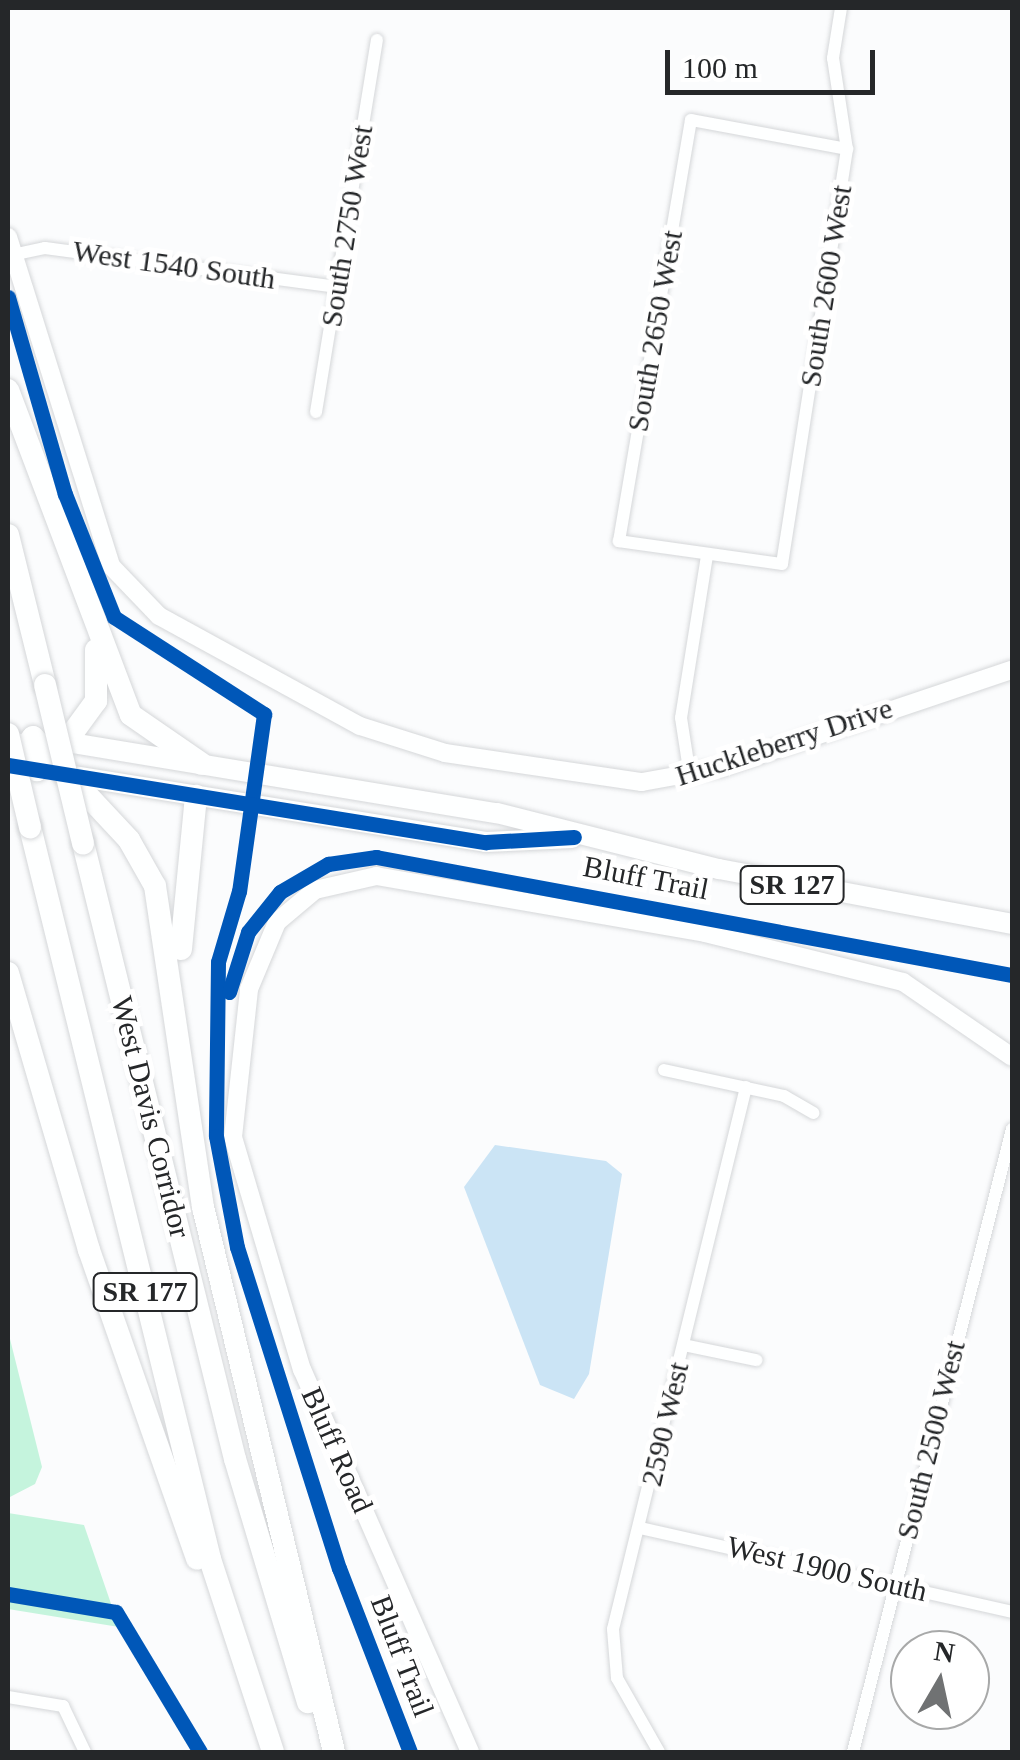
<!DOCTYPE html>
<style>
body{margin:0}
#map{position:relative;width:1020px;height:1760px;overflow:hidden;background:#fbfcfd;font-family:Georgia,serif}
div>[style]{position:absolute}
.green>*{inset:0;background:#c5f4dd}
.water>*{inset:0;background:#cbe4f5}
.roads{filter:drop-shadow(0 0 2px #d5d7d9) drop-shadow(0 0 2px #d5d7d9)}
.street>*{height:12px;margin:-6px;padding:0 6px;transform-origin:6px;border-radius:6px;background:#feffff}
.secondary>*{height:18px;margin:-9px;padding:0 9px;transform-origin:9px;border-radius:9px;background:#feffff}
.primary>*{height:20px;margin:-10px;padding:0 10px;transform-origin:10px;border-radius:10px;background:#feffff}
.highway>*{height:22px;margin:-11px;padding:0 11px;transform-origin:11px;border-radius:11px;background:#feffff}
.bridges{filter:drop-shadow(0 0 2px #d5d7d9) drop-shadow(0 0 2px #d5d7d9)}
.highway-bridge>*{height:22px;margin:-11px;padding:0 11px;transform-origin:11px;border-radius:11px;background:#feffff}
.cycleway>*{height:15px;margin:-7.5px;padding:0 7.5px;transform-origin:7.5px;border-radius:7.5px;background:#0057b8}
span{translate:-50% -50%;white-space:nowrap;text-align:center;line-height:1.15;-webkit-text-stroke:10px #fff;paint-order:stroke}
.shield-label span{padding:2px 8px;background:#fff;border:2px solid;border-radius:8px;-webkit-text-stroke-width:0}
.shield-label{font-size:28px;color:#252729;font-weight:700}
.street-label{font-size:30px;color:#252729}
.frame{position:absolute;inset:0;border:10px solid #252729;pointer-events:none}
.north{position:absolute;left:890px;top:1630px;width:100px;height:100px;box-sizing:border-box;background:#fff;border:2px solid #a8a9a9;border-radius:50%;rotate:9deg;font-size:28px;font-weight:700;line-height:40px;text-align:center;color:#252729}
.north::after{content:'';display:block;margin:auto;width:35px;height:45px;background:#707273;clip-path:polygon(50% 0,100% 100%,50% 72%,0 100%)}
.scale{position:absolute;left:665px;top:50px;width:210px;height:45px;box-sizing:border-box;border:5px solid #252729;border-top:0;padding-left:12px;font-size:30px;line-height:35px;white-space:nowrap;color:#252729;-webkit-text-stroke:8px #fff;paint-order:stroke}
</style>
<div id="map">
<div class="green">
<div style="clip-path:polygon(8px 1331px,42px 1467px,35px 1484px,8px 1498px)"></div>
<div style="clip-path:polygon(8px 1513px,84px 1525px,119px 1627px,8px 1609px)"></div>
</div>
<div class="water">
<div style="clip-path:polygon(495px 1145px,606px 1161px,622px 1174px,589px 1374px,574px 1399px,540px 1385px,464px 1187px)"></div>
</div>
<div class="roads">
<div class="street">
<div style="left:841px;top:8px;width:51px;rotate:99.1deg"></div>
<div style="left:833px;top:58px;width:92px;rotate:81.3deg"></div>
<div style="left:847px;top:149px;width:420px;rotate:98.9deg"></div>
<div style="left:782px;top:564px;width:165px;rotate:-172deg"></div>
<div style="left:619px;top:541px;width:427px;rotate:-80.3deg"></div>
<div style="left:691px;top:120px;width:159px;rotate:10.5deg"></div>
<div style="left:12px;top:255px;width:34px;rotate:-12deg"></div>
<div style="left:45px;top:248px;width:295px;rotate:7.6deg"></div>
<div style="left:316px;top:412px;width:377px;rotate:-80.7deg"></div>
<div style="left:690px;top:776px;width:59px;rotate:-98.8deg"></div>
<div style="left:681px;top:718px;width:165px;rotate:-80.9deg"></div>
<div style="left:664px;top:1070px;width:123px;rotate:12.2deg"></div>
<div style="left:784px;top:1096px;width:34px;rotate:30deg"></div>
<div style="left:684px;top:1345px;width:74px;rotate:11.8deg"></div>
<div style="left:640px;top:1528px;width:381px;rotate:12.7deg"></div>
<div style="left:8px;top:1697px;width:56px;rotate:9.3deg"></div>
<div style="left:63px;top:1706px;width:51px;rotate:64.4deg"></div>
<div style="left:659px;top:1752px;width:85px;rotate:-119.6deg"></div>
<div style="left:617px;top:1678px;width:49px;rotate:-94.7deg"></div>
<div style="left:613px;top:1629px;width:558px;rotate:-76.21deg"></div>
<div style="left:853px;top:1752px;width:643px;rotate:-75.68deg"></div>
</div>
<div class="secondary">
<div style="left:8px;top:237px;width:345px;rotate:72.6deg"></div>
<div style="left:111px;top:566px;width:69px;rotate:46.2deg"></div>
<div style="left:159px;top:616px;width:229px;rotate:28.7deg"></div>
<div style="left:360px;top:726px;width:89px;rotate:17.6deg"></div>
<div style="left:445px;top:753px;width:199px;rotate:8.4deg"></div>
<div style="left:642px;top:782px;width:79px;rotate:-10.2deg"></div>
<div style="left:720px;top:768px;width:308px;rotate:-18.6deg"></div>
<div style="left:470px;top:1752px;width:417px;rotate:-113.7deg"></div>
<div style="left:302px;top:1370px;width:243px;rotate:-106.5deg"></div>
<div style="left:233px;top:1137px;width:149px;rotate:-83.8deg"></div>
<div style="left:249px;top:989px;width:73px;rotate:-67.3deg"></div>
<div style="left:277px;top:922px;width:50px;rotate:-40.1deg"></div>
<div style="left:315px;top:890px;width:63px;rotate:-12.9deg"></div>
<div style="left:376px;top:876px;width:334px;rotate:9.8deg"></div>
<div style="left:705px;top:933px;width:204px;rotate:13.9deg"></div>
<div style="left:903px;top:982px;width:132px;rotate:34.5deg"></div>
</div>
<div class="primary">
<div style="left:54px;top:740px;width:449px;rotate:9.4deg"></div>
<div style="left:497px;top:813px;width:229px;rotate:14.2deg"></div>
<div style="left:719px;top:869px;width:298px;rotate:10.6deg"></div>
<div style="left:62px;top:774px;width:429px;rotate:9.1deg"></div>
<div style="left:486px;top:842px;width:86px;rotate:-2.7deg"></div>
</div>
<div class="highway">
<div style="left:8px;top:390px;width:347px;rotate:69.3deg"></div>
<div style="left:131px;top:715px;width:86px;rotate:34.6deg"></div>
<div style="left:8px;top:535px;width:154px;rotate:76.1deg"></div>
<div style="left:11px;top:740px;width:40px;rotate:49deg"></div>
<div style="left:37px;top:770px;width:40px;rotate:-44deg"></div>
<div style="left:66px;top:742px;width:51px;rotate:-53.8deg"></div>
<div style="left:96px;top:701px;width:51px;rotate:-90deg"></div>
<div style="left:8px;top:767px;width:39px;rotate:-50deg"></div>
<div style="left:33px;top:737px;width:141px;rotate:47deg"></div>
<div style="left:129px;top:840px;width:53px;rotate:60.5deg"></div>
<div style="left:155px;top:886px;width:325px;rotate:81.5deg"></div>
<div style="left:203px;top:1207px;width:561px;rotate:76.48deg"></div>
<div style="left:30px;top:827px;width:754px;rotate:76.18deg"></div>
<div style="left:210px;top:1559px;width:203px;rotate:71.9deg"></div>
<div style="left:83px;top:843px;width:634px;rotate:76.14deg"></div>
<div style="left:235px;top:1459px;width:254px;rotate:73.3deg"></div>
<div style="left:181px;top:949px;width:154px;rotate:-84.4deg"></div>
<div style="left:8px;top:973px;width:289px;rotate:73.7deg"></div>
<div style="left:89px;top:1250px;width:327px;rotate:70.7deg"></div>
</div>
</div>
<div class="bridges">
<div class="highway-bridge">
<div style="left:45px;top:685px;width:163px;rotate:76.5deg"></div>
<div style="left:8px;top:734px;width:96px;rotate:76.7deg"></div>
</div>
</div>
<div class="cycleway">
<div style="left:8px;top:297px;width:205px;rotate:73.9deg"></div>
<div style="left:65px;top:494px;width:132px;rotate:68.3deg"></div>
<div style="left:114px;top:617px;width:179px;rotate:32.9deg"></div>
<div style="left:264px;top:714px;width:179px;rotate:98deg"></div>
<div style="left:239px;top:891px;width:74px;rotate:106.5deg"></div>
<div style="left:218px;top:962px;width:174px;rotate:90.7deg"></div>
<div style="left:216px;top:1136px;width:113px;rotate:79.3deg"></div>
<div style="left:237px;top:1247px;width:337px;rotate:72.4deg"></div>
<div style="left:339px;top:1568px;width:197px;rotate:68.9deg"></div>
<div style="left:8px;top:765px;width:484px;rotate:9.2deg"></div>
<div style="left:486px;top:842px;width:88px;rotate:-3.3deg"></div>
<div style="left:229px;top:992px;width:63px;rotate:-72.4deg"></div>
<div style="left:248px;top:932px;width:51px;rotate:-51.3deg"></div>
<div style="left:280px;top:892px;width:56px;rotate:-30.3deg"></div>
<div style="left:328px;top:864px;width:49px;rotate:-8.3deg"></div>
<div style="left:376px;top:857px;width:647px;rotate:10.51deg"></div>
<div style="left:8px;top:1594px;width:109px;rotate:9.5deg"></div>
<div style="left:116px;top:1612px;width:163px;rotate:59deg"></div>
</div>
<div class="shield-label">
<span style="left:792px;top:885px">SR 127</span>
<span style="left:145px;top:1292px">SR 177</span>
</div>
<div class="street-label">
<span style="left:347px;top:226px;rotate:-81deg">South 2750 West</span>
<span style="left:174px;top:265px;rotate:8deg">West 1540 South</span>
<span style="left:826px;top:286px;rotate:-81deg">South 2600 West</span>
<span style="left:655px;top:331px;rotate:-80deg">South 2650 West</span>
<span style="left:784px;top:742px;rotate:-18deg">Huckleberry Drive</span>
<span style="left:646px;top:878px;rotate:11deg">Bluff Trail</span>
<span style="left:151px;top:1117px;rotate:76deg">West Davis Corridor</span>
<span style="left:665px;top:1424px;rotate:-77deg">2590 West</span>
<span style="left:931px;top:1440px;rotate:-76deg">South 2500 West</span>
<span style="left:337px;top:1450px;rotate:66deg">Bluff Road</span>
<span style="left:827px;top:1569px;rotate:13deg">West 1900 South</span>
<span style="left:402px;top:1656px;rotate:69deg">Bluff Trail</span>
</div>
<div class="frame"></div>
<div class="north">N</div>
<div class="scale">100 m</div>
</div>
